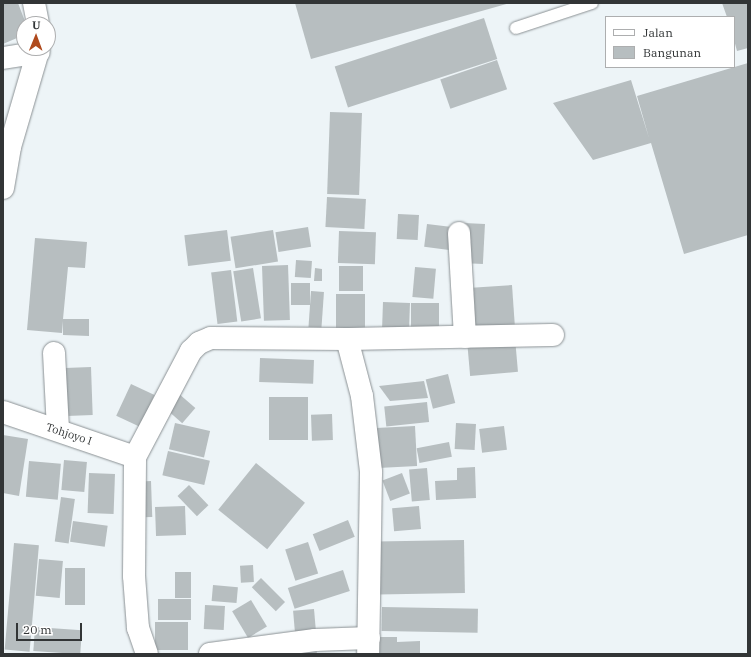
<!DOCTYPE html>
<style>
body{margin:0}
#map{position:relative;width:751px;height:657px;overflow:hidden;background:#edf4f7;font-family:"IBM Plex Serif",serif}
div>[style]{position:absolute}
.building>*{inset:0;background:#b7bec0;transform-origin:0 0}
.roads{filter:drop-shadow(0 0 1px #8b9194) drop-shadow(0 0 1px #8b9194)}
.lane>*{height:12px;margin:-6px;padding:0 6px;transform-origin:6px;border-radius:6px;background:#fff}
.street>*{height:22px;margin:-11px;padding:0 11px;transform-origin:11px;border-radius:11px;background:#fff}
span{translate:-50% -50%;white-space:nowrap;text-align:center;line-height:1.15;-webkit-text-stroke:3px #fff;paint-order:stroke}
.street-label{font-size:11px;color:#323536}
.frame{position:absolute;inset:0;border:4px solid #323536;pointer-events:none}
.legend{position:absolute;left:605px;top:16px;width:130px;height:52px;box-sizing:border-box;background:#fff;border:1px solid #adaeaf;margin:0;padding:5px 7px;list-style:none;font-size:12px;color:#323536}
.legend li{display:flex;align-items:center;gap:8px;height:20px}
.legend b{width:20px;border:1px solid #adaeaf}
.north{position:absolute;left:16px;top:16px;width:40px;height:40px;box-sizing:border-box;background:#fff;border:1px solid #adaeaf;border-radius:50%;rotate:1deg;font-size:11px;font-weight:700;line-height:16px;text-align:center;color:#323536}
.north::after{content:'';display:block;margin:auto;width:14px;height:18px;background:#af4a1d;clip-path:polygon(50% 0,100% 100%,50% 72%,0 100%)}
.scale{position:absolute;left:16px;top:623px;width:66px;height:18px;box-sizing:border-box;border:2px solid #323536;border-top:0;padding-left:5px;font-size:12px;line-height:14px;white-space:nowrap;color:#323536;-webkit-text-stroke:3px #fff;paint-order:stroke}
</style>
<div id="map">
<div class="building">
<div style="clip-path:polygon(18px 3px,26px 24px,24px 24px,24px 35px,3px 44px,3px 4px)"></div>
<div style="clip-path:polygon(295px 3px,510px 3px,311px 59px)"></div>
<div style="clip-path:polygon(722px 3px,748px 3px,748px 48px,737px 51px,734px 40px,734px 17px,727px 17px)"></div>
<div style="left:484px;top:18px;width:43px;height:157px;rotate:72deg"></div>
<div style="left:497px;top:60px;width:31px;height:60px;rotate:71deg"></div>
<div style="clip-path:polygon(748px 63px,748px 235px,684px 254px,651px 143px,593px 160px,553px 103px,631px 80px,649px 138px,637px 96px)"></div>
<div style="left:330px;top:112px;width:32px;height:82px;rotate:2deg"></div>
<div style="left:327px;top:197px;width:39px;height:30px;rotate:3deg"></div>
<div style="left:398px;top:214px;width:21px;height:25px;rotate:3deg"></div>
<div style="left:464px;top:223px;width:21px;height:40px;rotate:3deg"></div>
<div style="left:427px;top:224px;width:25px;height:23px;rotate:7deg"></div>
<div style="left:308px;top:227px;width:20px;height:33px;rotate:81deg"></div>
<div style="left:227px;top:230px;width:31px;height:43px;rotate:83deg"></div>
<div style="left:273px;top:230px;width:32px;height:43px;rotate:81deg"></div>
<div style="left:339px;top:231px;width:37px;height:32px;rotate:2deg"></div>
<div style="clip-path:polygon(35px 238px,87px 242px,85px 268px,68px 267px,63px 319px,89px 319px,89px 336px,63px 335px,63px 321px,62px 333px,27px 330px)"></div>
<div style="left:296px;top:260px;width:16px;height:17px;rotate:4deg"></div>
<div style="left:288px;top:265px;width:55px;height:26px;rotate:88deg"></div>
<div style="left:363px;top:266px;width:25px;height:24px;rotate:90deg"></div>
<div style="left:415px;top:267px;width:21px;height:30px;rotate:5deg"></div>
<div style="left:253px;top:268px;width:51px;height:20px;rotate:81deg"></div>
<div style="clip-path:polygon(315px 268px,322px 269px,322px 281px,314px 281px)"></div>
<div style="left:231px;top:270px;width:52px;height:20px;rotate:83deg"></div>
<div style="left:291px;top:283px;width:19px;height:22px"></div>
<div style="left:512px;top:285px;width:40px;height:44px;rotate:86deg"></div>
<div style="left:311px;top:291px;width:13px;height:36px;rotate:4deg"></div>
<div style="left:336px;top:294px;width:29px;height:40px"></div>
<div style="left:383px;top:302px;width:27px;height:31px;rotate:2deg"></div>
<div style="left:411px;top:303px;width:28px;height:32px"></div>
<div style="left:515px;top:338px;width:34px;height:48px;rotate:85deg"></div>
<div style="left:260px;top:358px;width:54px;height:24px;rotate:2deg"></div>
<div style="left:91px;top:367px;width:48px;height:26px;rotate:88deg"></div>
<div style="left:448px;top:374px;width:30px;height:23px;rotate:76deg"></div>
<div style="clip-path:polygon(424px 381px,428px 398px,390px 401px,379px 386px)"></div>
<div style="left:131px;top:384px;width:26px;height:35px;rotate:25deg"></div>
<div style="left:178px;top:393px;width:23px;height:20px;rotate:41deg"></div>
<div style="left:269px;top:397px;width:39px;height:43px"></div>
<div style="left:427px;top:402px;width:20px;height:43px;rotate:84deg"></div>
<div style="left:332px;top:414px;width:26px;height:21px;rotate:88deg"></div>
<div style="left:175px;top:423px;width:36px;height:27px;rotate:13deg"></div>
<div style="left:456px;top:423px;width:20px;height:26px;rotate:3deg"></div>
<div style="left:415px;top:426px;width:40px;height:39px;rotate:87deg"></div>
<div style="left:504px;top:426px;width:24px;height:25px;rotate:83deg"></div>
<div style="clip-path:polygon(3px 435px,28px 439px,19px 496px,3px 493px)"></div>
<div style="left:449px;top:442px;width:15px;height:33px;rotate:79deg"></div>
<div style="left:168px;top:451px;width:43px;height:25px;rotate:13deg"></div>
<div style="left:64px;top:460px;width:23px;height:30px;rotate:5deg"></div>
<div style="left:29px;top:461px;width:32px;height:36px;rotate:5deg"></div>
<div style="left:256px;top:463px;width:63px;height:60px;rotate:39deg"></div>
<div style="clip-path:polygon(475px 467px,476px 498px,436px 500px,435px 481px,457px 480px,457px 468px)"></div>
<div style="left:427px;top:468px;width:32px;height:18px;rotate:85deg"></div>
<div style="left:89px;top:473px;width:26px;height:40px;rotate:2deg"></div>
<div style="left:402px;top:473px;width:22px;height:21px;rotate:69deg"></div>
<div style="left:151px;top:481px;width:36px;height:11px;rotate:88deg"></div>
<div style="left:189px;top:485px;width:28px;height:16px;rotate:46deg"></div>
<div style="left:61px;top:497px;width:14px;height:45px;rotate:8deg"></div>
<div style="left:185px;top:506px;width:29px;height:30px;rotate:88deg"></div>
<div style="left:419px;top:506px;width:23px;height:27px;rotate:85deg"></div>
<div style="left:348px;top:520px;width:18px;height:38px;rotate:68deg"></div>
<div style="left:73px;top:521px;width:35px;height:21px;rotate:8deg"></div>
<div style="left:464px;top:540px;width:53px;height:87px;rotate:89deg"></div>
<div style="left:308px;top:542px;width:33px;height:24px;rotate:72deg"></div>
<div style="left:14px;top:543px;width:25px;height:107px;rotate:5deg"></div>
<div style="left:39px;top:559px;width:24px;height:37px;rotate:5deg"></div>
<div style="left:253px;top:565px;width:17px;height:13px;rotate:87deg"></div>
<div style="left:65px;top:568px;width:20px;height:37px"></div>
<div style="left:343px;top:570px;width:22px;height:58px;rotate:72deg"></div>
<div style="left:175px;top:572px;width:16px;height:26px"></div>
<div style="left:261px;top:578px;width:34px;height:13px;rotate:45deg"></div>
<div style="left:213px;top:585px;width:25px;height:16px;rotate:5deg"></div>
<div style="left:158px;top:599px;width:33px;height:21px"></div>
<div style="left:251px;top:600px;width:31px;height:22px;rotate:59deg"></div>
<div style="left:205px;top:605px;width:20px;height:24px;rotate:3deg"></div>
<div style="left:382px;top:607px;width:96px;height:24px;rotate:1deg"></div>
<div style="left:314px;top:609px;width:22px;height:21px;rotate:85deg"></div>
<div style="left:155px;top:622px;width:33px;height:28px"></div>
<div style="left:35px;top:627px;width:47px;height:24px;rotate:4deg"></div>
<div style="clip-path:polygon(370px 637px,397px 637px,397px 642px,420px 641px,420px 654px,370px 654px)"></div>
<div style="clip-path:polygon(316px 645px,317px 654px,296px 654px,296px 647px)"></div>
</div>
<div class="roads">
<div class="lane">
<div style="left:516px;top:28px;width:80px;rotate:-18.2deg"></div>
</div>
<div class="street">
<div style="left:34px;top:3px;width:21px;rotate:79deg"></div>
<div style="left:3px;top:58px;width:36px;rotate:-9deg"></div>
<div style="left:3px;top:188px;width:42px;rotate:-80.3deg"></div>
<div style="left:10px;top:147px;width:103px;rotate:-73.7deg"></div>
<div style="left:459px;top:233px;width:104px;rotate:86.7deg"></div>
<div style="left:347px;top:339px;width:206px;rotate:-1.1deg"></div>
<div style="left:54px;top:353px;width:77px;rotate:87deg"></div>
<div style="left:3px;top:412px;width:139px;rotate:18.8deg"></div>
<div style="left:147px;top:654px;width:28px;rotate:-109deg"></div>
<div style="left:138px;top:628px;width:52px;rotate:-94.4deg"></div>
<div style="left:134px;top:576px;width:119px;rotate:-89.5deg"></div>
<div style="left:135px;top:457px;width:120px;rotate:-62.2deg"></div>
<div style="left:191px;top:351px;width:11px;rotate:-45deg"></div>
<div style="left:199px;top:343px;width:13px;rotate:-23deg"></div>
<div style="left:211px;top:338px;width:136px;rotate:0.4deg"></div>
<div style="left:347px;top:339px;width:59px;rotate:75.3deg"></div>
<div style="left:362px;top:396px;width:77px;rotate:83.2deg"></div>
<div style="left:371px;top:472px;width:182px;rotate:90.9deg"></div>
<div style="left:210px;top:654px;width:106px;rotate:-7.6deg"></div>
<div style="left:315px;top:640px;width:54px;rotate:-2.1deg"></div>
</div>
</div>
<div class="street-label">
<span style="left:69px;top:434px;rotate:18deg">Tohjoyo I</span>
</div>
<div class="frame"></div>
<ul class="legend">
<li><b style="height:5px;background:#fff"></b>Jalan</li>
<li><b style="height:11px;background:#b7bec0"></b>Bangunan</li>
</ul>
<div class="north">U</div>
<div class="scale">20 m</div>
</div>
